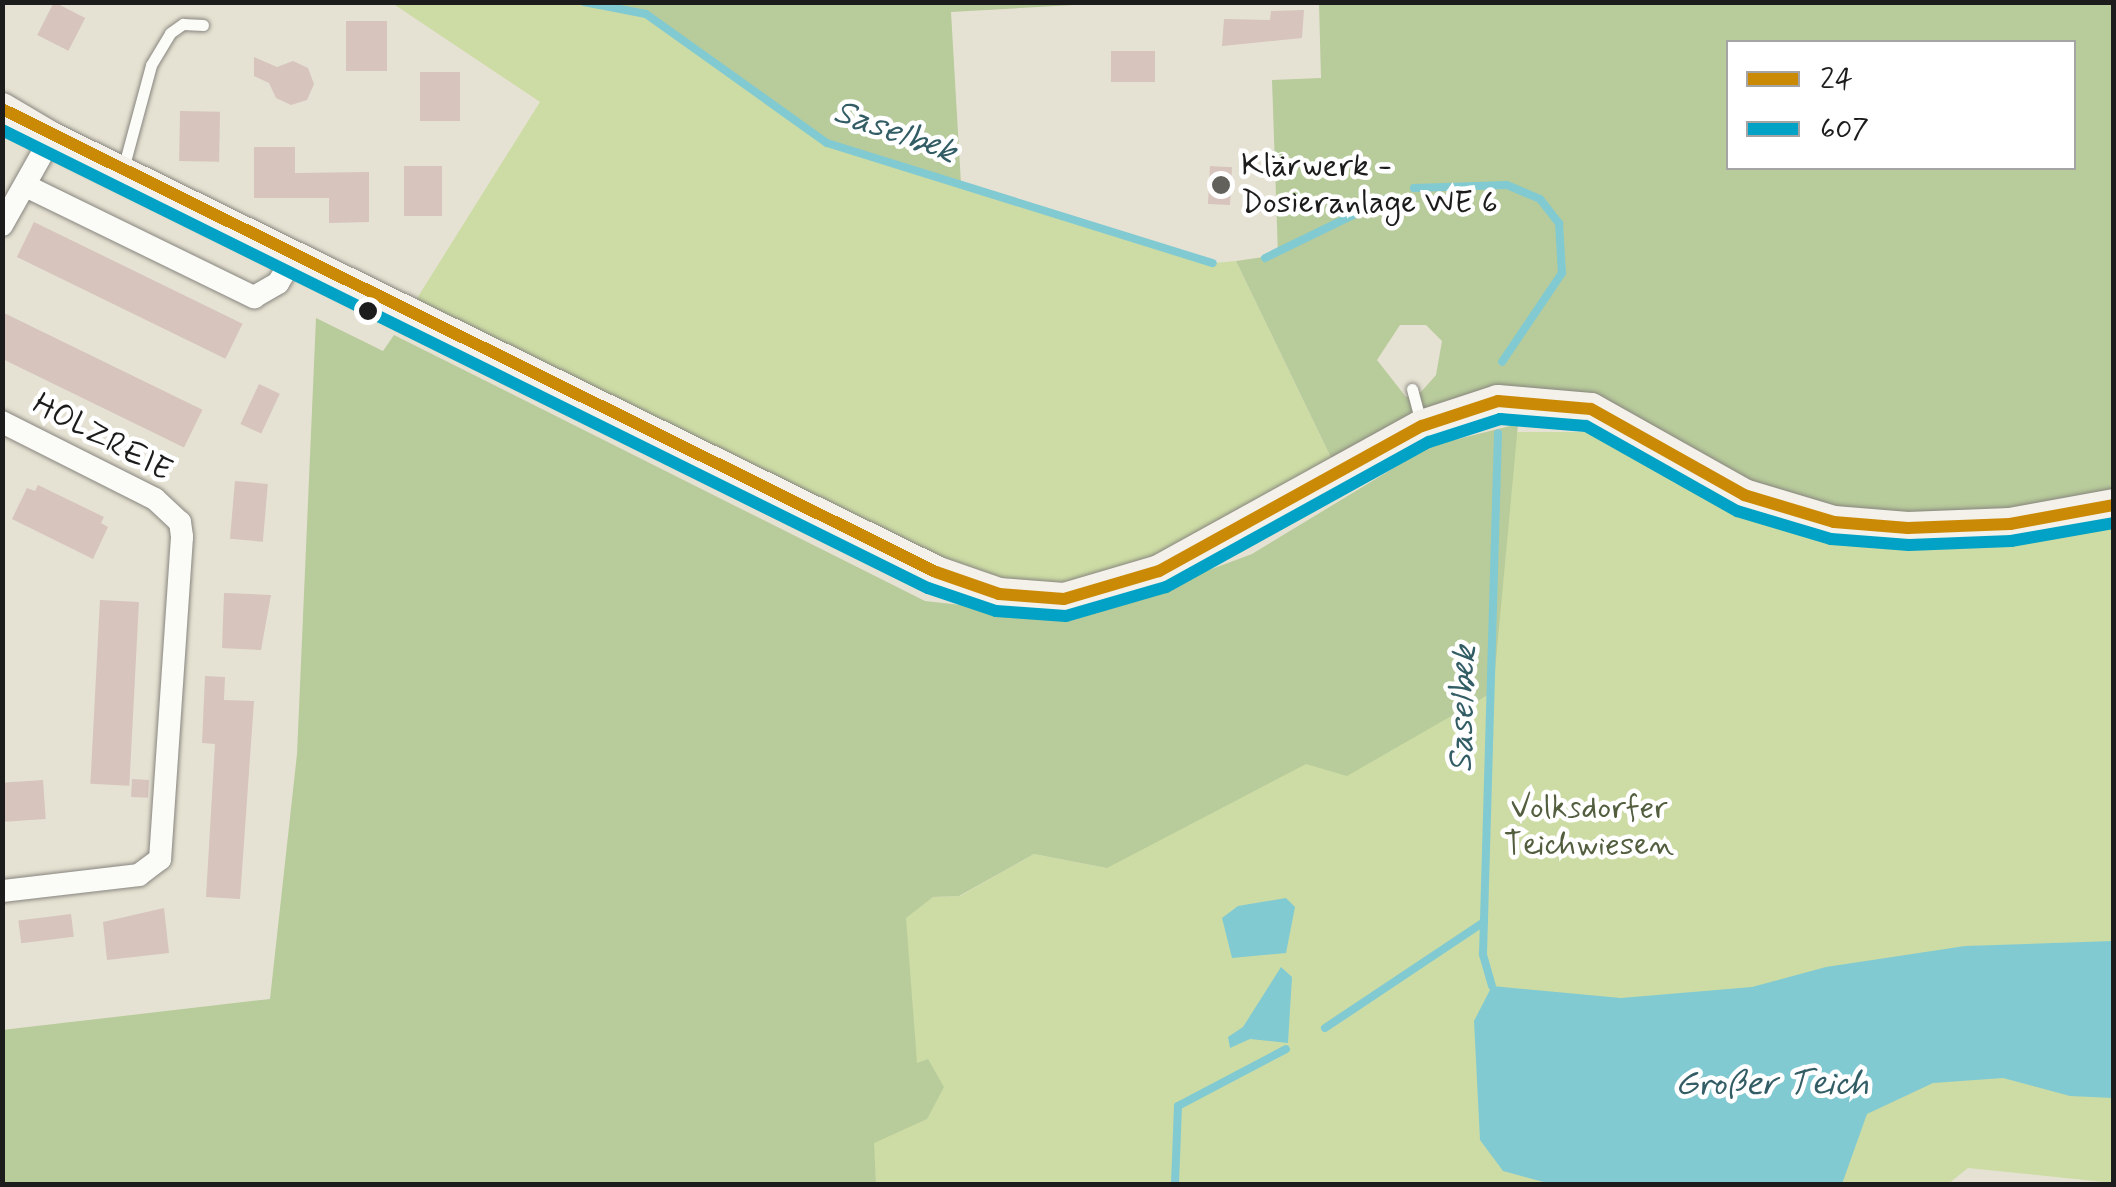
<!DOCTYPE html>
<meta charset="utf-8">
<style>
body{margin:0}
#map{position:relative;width:2116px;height:1187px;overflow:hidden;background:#e6e2d3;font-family:Mynerve,sans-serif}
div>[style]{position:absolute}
.green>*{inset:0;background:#cddca5}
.forest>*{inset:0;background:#b8cb9b}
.water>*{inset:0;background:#81cad2}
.stream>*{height:8px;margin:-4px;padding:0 4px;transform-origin:4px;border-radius:4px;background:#81cad2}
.building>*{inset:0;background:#d6c4bd;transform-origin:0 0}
.roads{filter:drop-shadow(0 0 2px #87857e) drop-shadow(0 0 2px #87857e)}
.lane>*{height:11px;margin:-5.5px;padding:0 5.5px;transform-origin:5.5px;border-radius:5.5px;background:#fbfbf8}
.street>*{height:22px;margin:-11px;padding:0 11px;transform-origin:11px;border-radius:11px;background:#fbfbf8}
.secondary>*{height:32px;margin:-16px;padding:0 16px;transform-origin:16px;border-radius:16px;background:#f4f0ea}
.bus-1>*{height:12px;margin:-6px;padding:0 6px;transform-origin:6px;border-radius:6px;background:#cb8a06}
.bus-2>*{height:12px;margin:-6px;padding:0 6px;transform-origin:6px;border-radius:6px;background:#01a2c5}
.dots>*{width:28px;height:28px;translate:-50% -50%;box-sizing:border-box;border:5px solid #fff;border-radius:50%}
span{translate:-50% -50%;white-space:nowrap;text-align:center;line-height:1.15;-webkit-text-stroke:9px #fff;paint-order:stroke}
.poi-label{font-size:32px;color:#1c1c1c}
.left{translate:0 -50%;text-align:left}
.street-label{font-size:32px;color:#1c1c1c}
.park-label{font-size:32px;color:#535e3f}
.water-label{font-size:35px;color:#335d65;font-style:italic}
.frame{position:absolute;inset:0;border:5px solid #1c1c1c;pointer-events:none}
.legend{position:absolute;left:1726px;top:40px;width:350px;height:130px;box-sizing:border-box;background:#fff;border:2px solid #a4a4a4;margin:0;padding:12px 18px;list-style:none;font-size:30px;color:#1c1c1c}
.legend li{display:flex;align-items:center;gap:20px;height:50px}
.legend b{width:50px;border:2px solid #a4a4a4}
</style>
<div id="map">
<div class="green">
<div style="clip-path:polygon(584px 2px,652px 18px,810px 135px,1213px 263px,1236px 261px,1338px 472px,1184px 561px,1032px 599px,409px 311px,540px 102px,392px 3px)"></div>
<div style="clip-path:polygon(1518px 432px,1591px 432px,1741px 506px,1821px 535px,1949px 546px,2076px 533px,2113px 521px,2113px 1183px,1968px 1168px,1948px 1184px,876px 1184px,873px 1143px,905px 918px,933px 897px,960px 896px,1034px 854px,1107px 868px)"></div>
</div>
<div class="forest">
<div style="clip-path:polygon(584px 3px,1109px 3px,951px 12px,961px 184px,810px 135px,646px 14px)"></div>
<div style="clip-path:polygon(evenodd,1319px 3px,2113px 3px,2114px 504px,1908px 528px,1690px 467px,1523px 399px,1338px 472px,1236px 261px,1278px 255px,1272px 80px,1321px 78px,1319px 3px,1728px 42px,2074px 42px,2074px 168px,1728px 168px,1728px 42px,1319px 3px,1400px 325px,1426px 325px,1442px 341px,1436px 375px,1421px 392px,1406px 397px,1377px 360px,1400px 325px)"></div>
<div style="clip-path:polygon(316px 318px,383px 351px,394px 335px,925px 601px,1080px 618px,1252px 554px,1430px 446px,1518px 424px,1493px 692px,1347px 776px,1306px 764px,1107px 868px,1034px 854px,959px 896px,933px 897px,906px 918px,917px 1063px,928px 1059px,944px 1087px,927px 1119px,874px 1143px,876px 1184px,3px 1184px,2px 1030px,270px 999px,297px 754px)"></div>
</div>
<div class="water">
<div style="clip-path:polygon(1286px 898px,1295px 907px,1286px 953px,1232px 958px,1222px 918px,1238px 906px)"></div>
<div style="clip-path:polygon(2113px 941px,2113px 1098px,2070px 1096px,2003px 1078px,1933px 1083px,1867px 1114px,1842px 1184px,1551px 1184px,1503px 1171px,1480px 1140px,1474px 1021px,1492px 986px,1621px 998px,1752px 987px,1826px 967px,1965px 946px)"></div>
<div style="clip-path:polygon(1281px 967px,1292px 977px,1288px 1043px,1250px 1039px,1230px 1048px,1228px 1037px,1243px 1027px)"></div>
</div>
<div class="stream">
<div style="left:584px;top:2px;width:63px;rotate:11deg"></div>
<div style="left:646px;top:14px;width:222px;rotate:35.5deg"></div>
<div style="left:827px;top:143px;width:404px;rotate:17.3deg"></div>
<div style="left:1414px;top:188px;width:93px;rotate:-1.8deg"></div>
<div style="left:1507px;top:185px;width:36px;rotate:23deg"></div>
<div style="left:1540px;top:199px;width:31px;rotate:52deg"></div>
<div style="left:1559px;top:223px;width:50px;rotate:86.6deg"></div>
<div style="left:1562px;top:273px;width:107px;rotate:124deg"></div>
<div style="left:1265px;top:258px;width:139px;rotate:-26deg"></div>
<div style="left:1492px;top:986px;width:33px;rotate:-106deg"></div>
<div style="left:1483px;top:954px;width:521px;rotate:-88.35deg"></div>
<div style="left:1325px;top:1028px;width:191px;rotate:-33.7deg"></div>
<div style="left:1175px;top:1184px;width:78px;rotate:-87.8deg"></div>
<div style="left:1178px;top:1106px;width:122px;rotate:-27.8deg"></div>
</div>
<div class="building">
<div style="left:54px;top:2px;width:35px;height:37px;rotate:27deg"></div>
<div style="clip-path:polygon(1304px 10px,1302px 38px,1222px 46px,1224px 19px,1270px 20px,1271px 11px)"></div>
<div style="left:346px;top:21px;width:41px;height:50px"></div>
<div style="left:1111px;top:51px;width:44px;height:31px"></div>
<div style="clip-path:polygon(254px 57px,277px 67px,293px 61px,308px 68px,314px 84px,307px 100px,291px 105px,276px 98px,269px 83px,254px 76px)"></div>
<div style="left:420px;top:72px;width:40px;height:49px"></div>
<div style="left:180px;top:111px;width:40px;height:50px;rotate:1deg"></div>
<div style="clip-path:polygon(254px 147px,295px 147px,295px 173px,369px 172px,369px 222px,329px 223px,329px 198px,254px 198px)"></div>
<div style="left:404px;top:166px;width:38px;height:50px"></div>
<div style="left:1210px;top:166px;width:22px;height:38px;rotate:3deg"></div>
<div style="left:34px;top:222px;width:232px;height:39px;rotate:26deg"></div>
<div style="left:2px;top:312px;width:223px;height:42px;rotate:26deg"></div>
<div style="left:259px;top:384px;width:23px;height:44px;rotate:25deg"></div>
<div style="left:235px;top:481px;width:33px;height:58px;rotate:5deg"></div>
<div style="clip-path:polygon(38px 485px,104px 517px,101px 523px,108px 527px,93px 559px,12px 519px,27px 488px,35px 491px)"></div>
<div style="clip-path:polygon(224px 593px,271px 595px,261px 650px,222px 648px)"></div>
<div style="left:100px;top:600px;width:39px;height:184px;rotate:3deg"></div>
<div style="clip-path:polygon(205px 676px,225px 677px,224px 700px,254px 701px,240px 899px,206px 897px,215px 744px,202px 743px)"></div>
<div style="left:132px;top:779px;width:17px;height:18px;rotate:3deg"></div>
<div style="left:43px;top:780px;width:39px;height:41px;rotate:86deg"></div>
<div style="clip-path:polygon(164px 908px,169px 953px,107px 960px,103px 922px)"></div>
<div style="left:71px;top:914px;width:23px;height:53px;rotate:83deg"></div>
</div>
<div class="roads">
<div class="lane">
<div style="left:123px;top:169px;width:108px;rotate:-74.9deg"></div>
<div style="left:151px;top:65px;width:37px;rotate:-59deg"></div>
<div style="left:170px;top:33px;width:16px;rotate:-35deg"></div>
<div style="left:183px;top:24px;width:20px;rotate:3deg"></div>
<div style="left:1412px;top:389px;width:35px;rotate:75deg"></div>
</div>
<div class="street">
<div style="left:26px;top:186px;width:254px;rotate:26deg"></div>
<div style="left:254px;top:297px;width:28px;rotate:-30deg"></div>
<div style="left:278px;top:283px;width:31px;rotate:-58deg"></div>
<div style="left:2px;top:225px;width:100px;rotate:-60.6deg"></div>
<div style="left:2px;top:422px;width:171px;rotate:26.7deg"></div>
<div style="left:155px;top:499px;width:34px;rotate:43deg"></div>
<div style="left:180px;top:522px;width:15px;rotate:82deg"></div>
<div style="left:182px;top:537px;width:323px;rotate:93.9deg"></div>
<div style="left:160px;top:859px;width:26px;rotate:143deg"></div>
<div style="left:139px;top:875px;width:138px;rotate:173.3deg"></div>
</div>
<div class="secondary">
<div style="left:2px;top:109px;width:57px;rotate:30.6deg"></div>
<div style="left:51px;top:138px;width:986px;rotate:26.12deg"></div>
<div style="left:936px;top:572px;width:67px;rotate:19.2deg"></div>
<div style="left:999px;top:594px;width:65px;rotate:4.4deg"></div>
<div style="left:1064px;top:599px;width:99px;rotate:-16.4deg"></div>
<div style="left:1159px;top:571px;width:300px;rotate:-28.9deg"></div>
<div style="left:1422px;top:426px;width:80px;rotate:-18.2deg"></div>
<div style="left:1498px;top:401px;width:93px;rotate:4.9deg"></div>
<div style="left:1591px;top:409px;width:176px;rotate:29.3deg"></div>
<div style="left:1744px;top:495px;width:94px;rotate:16.7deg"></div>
<div style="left:1834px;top:522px;width:74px;rotate:4.6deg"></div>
<div style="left:1908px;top:528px;width:102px;rotate:-2.2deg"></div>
<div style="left:2010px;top:524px;width:106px;rotate:-10.4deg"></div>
</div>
</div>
<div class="bus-1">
<div style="left:2px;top:109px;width:1042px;rotate:26.37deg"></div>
<div style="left:936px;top:572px;width:67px;rotate:19.2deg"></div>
<div style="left:999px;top:594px;width:65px;rotate:4.4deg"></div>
<div style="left:1064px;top:599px;width:99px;rotate:-16.4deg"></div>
<div style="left:1159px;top:571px;width:300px;rotate:-28.9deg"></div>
<div style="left:1422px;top:426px;width:80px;rotate:-18.2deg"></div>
<div style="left:1498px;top:401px;width:93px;rotate:4.9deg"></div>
<div style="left:1591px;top:409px;width:176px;rotate:29.3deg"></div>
<div style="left:1744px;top:495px;width:94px;rotate:16.7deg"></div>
<div style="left:1834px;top:522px;width:74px;rotate:4.6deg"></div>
<div style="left:1908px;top:528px;width:102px;rotate:-2.2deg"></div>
<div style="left:2010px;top:524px;width:106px;rotate:-10.4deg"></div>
</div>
<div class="bus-2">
<div style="left:2px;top:130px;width:1033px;rotate:26.32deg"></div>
<div style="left:928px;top:588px;width:72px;rotate:18.7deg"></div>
<div style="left:996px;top:611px;width:70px;rotate:4.1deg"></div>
<div style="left:1066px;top:616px;width:104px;rotate:-16.2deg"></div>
<div style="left:1166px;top:587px;width:300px;rotate:-28.9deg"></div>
<div style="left:1429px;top:442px;width:75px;rotate:-17.9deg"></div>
<div style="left:1500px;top:419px;width:86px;rotate:4.7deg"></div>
<div style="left:1586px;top:426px;width:173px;rotate:29.4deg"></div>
<div style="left:1737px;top:511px;width:98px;rotate:16.6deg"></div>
<div style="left:1831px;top:539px;width:78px;rotate:4.4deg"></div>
<div style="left:1909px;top:545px;width:102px;rotate:-2.2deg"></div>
<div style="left:2011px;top:541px;width:105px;rotate:-9.9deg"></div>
</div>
<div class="dots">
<div style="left:1221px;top:185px;background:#63615c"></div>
<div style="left:368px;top:311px;background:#1c1c1c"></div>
</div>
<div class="poi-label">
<span class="left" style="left:1241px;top:185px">Klärwerk -<br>Dosieranlage WE 6</span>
</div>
<div class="street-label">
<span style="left:102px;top:438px;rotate:28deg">HOLZREIE</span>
</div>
<div class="park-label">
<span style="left:1589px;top:827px">Volksdorfer<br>Teichwiesen</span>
</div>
<div class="water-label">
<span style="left:895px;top:132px;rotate:20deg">Saselbek</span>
<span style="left:1463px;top:709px;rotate:-88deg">Saselbek</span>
<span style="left:1772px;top:1084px">Großer Teich</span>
</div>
<div class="frame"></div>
<ul class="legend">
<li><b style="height:12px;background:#cb8a06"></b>24</li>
<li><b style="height:12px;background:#01a2c5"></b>607</li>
</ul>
</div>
